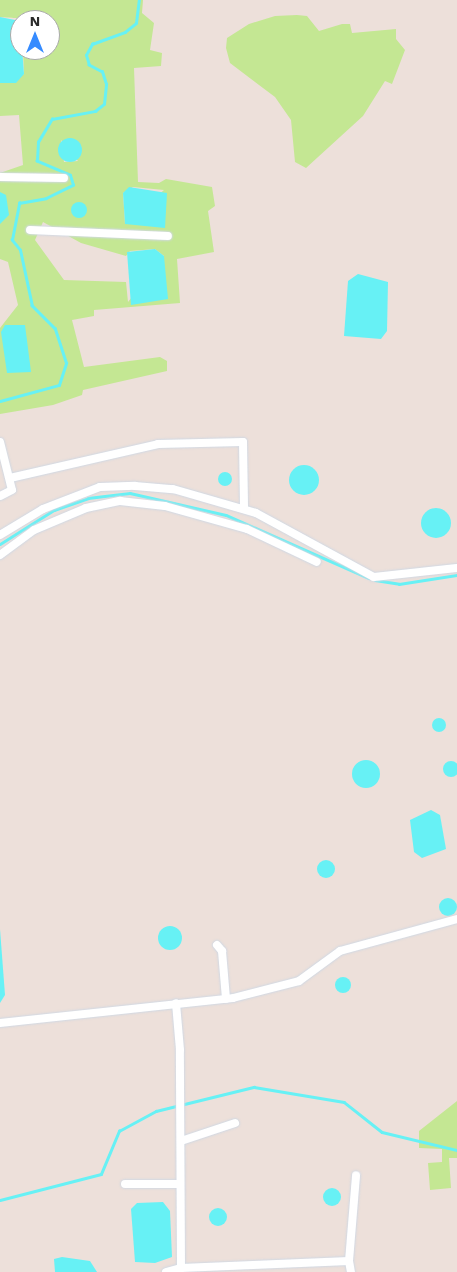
<!DOCTYPE html>
<style>
body{margin:0}
#map{position:relative;width:457px;height:1272px;overflow:hidden;background:#ede0da;font-family:"Work Sans",sans-serif}
div>[style]{position:absolute}
.green>*{inset:0;background:#c4e793}
.water>*{inset:0;background:#67f1f5}
.round{border-radius:50%}
.stream>*{height:2.5px;margin:-1.25px;padding:0 1.25px;transform-origin:1.25px;border-radius:1.25px;background:#67f1f5}
.roads{filter:drop-shadow(0 0 1px #d0d8e3) drop-shadow(0 0 1px #d0d8e3)}
.street>*{height:8px;margin:-4px;padding:0 4px;transform-origin:4px;border-radius:4px;background:#fff}
span{translate:-50% -50%;white-space:nowrap;text-align:center;line-height:1.15;-webkit-text-stroke:4px #fff;paint-order:stroke}
.north{position:absolute;left:10px;top:10px;width:50px;height:50px;box-sizing:border-box;background:#fff;border:1px solid #aaa;border-radius:50%;rotate:0deg;font-size:14px;font-weight:700;line-height:20px;text-align:center;color:#2a2a2a}
.north::after{content:'';display:block;margin:auto;width:18px;height:22px;background:#358bff;clip-path:polygon(50% 0,100% 100%,50% 72%,0 100%)}
</style>
<div id="map">
<div class="green">
<div style="clip-path:polygon(evenodd,0 0,143px 0,142px 13px,154px 23px,150px 50px,162px 53px,161px 66px,134px 68px,138px 182px,159px 183px,166px 179px,212px 187px,215px 206px,208px 211px,214px 252px,177px 259px,180px 303px,94px 310px,94px 316px,72px 320px,84px 367px,160px 357px,167px 361px,167px 371px,83px 390px,82px 395px,53px 405px,0 414px,0 328px,18px 305px,8px 262px,0 259px,0 173px,23px 165px,19px 115px,0 116px,0 83px,24px 74px,23px 50px,50px 50px,50px 20px,0 17px,0 0,61px 140px,78px 161px,64px 162px,61px 140px,0 0,133px 187px,164px 190px,125px 224px,123px 193px,133px 187px,0 0,43px 222px,81px 243px,126px 256px,130px 251px,155px 249px,164px 256px,128px 302px,126px 282px,64px 280px,35px 240px,43px 222px)"></div>
<div style="clip-path:polygon(297px 15px,307px 16px,319px 31px,342px 24px,350px 24px,352px 33px,396px 29px,396px 39px,405px 50px,392px 84px,385px 81px,363px 116px,306px 168px,295px 162px,291px 120px,275px 97px,230px 63px,226px 48px,227px 38px,249px 24px,275px 16px)"></div>
<div style="clip-path:polygon(457px 1101px,457px 1158px,449px 1158px,451px 1188px,430px 1190px,428px 1163px,442px 1162px,442px 1149px,419px 1148px,419px 1131px)"></div>
</div>
<div class="water">
<div style="clip-path:polygon(0 17px,20px 21px,24px 74px,16px 83px,0 83px)"></div>
<div class="round" style="left:58px;top:138px;width:24px;height:24px"></div>
<div style="clip-path:polygon(129px 187px,167px 193px,165px 228px,125px 224px,123px 193px)"></div>
<div style="clip-path:polygon(0 192px,6px 195px,9px 215px,0 224px)"></div>
<div class="round" style="left:71px;top:202px;width:16px;height:16px"></div>
<div style="clip-path:polygon(155px 249px,164px 256px,168px 299px,131px 305px,127px 252px)"></div>
<div style="clip-path:polygon(358px 274px,388px 282px,387px 331px,381px 339px,344px 336px,348px 281px)"></div>
<div style="clip-path:polygon(5px 325px,25px 325px,31px 372px,7px 373px,1px 332px)"></div>
<div class="round" style="left:289px;top:465px;width:30px;height:30px"></div>
<div class="round" style="left:218px;top:472px;width:14px;height:14px"></div>
<div class="round" style="left:421px;top:508px;width:30px;height:30px"></div>
<div class="round" style="left:432px;top:718px;width:14px;height:14px"></div>
<div class="round" style="left:352px;top:760px;width:28px;height:28px"></div>
<div class="round" style="left:443px;top:761px;width:16px;height:16px"></div>
<div style="clip-path:polygon(431px 810px,440px 815px,446px 849px,422px 858px,414px 852px,410px 820px)"></div>
<div class="round" style="left:317px;top:860px;width:18px;height:18px"></div>
<div class="round" style="left:439px;top:898px;width:18px;height:18px"></div>
<div class="round" style="left:158px;top:926px;width:24px;height:24px"></div>
<div style="clip-path:polygon(0 929px,5px 995px,0 1003px)"></div>
<div class="round" style="left:335px;top:977px;width:16px;height:16px"></div>
<div class="round" style="left:323px;top:1188px;width:18px;height:18px"></div>
<div style="clip-path:polygon(163px 1202px,170px 1211px,172px 1257px,155px 1263px,135px 1262px,131px 1209px,137px 1203px)"></div>
<div class="round" style="left:209px;top:1208px;width:18px;height:18px"></div>
<div style="clip-path:polygon(62px 1257px,90px 1261px,97px 1272px,55px 1272px,54px 1259px)"></div>
</div>
<div class="stream">
<div style="left:0;top:401px;width:61px;rotate:-15.2deg"></div>
<div style="left:59px;top:385px;width:23px;rotate:-72deg"></div>
<div style="left:66px;top:363px;width:36px;rotate:-108deg"></div>
<div style="left:55px;top:329px;width:33px;rotate:-135deg"></div>
<div style="left:32px;top:306px;width:57px;rotate:-102.1deg"></div>
<div style="left:20px;top:250px;width:13px;rotate:-129deg"></div>
<div style="left:12px;top:240px;width:38px;rotate:-79deg"></div>
<div style="left:19px;top:203px;width:27px;rotate:-10deg"></div>
<div style="left:46px;top:198px;width:30px;rotate:-26deg"></div>
<div style="left:73px;top:185px;width:10px;rotate:-107deg"></div>
<div style="left:70px;top:175px;width:36px;rotate:-157deg"></div>
<div style="left:37px;top:161px;width:19px;rotate:-87deg"></div>
<div style="left:38px;top:142px;width:27px;rotate:-59deg"></div>
<div style="left:52px;top:119px;width:44px;rotate:-10.5deg"></div>
<div style="left:95px;top:111px;width:11px;rotate:-38deg"></div>
<div style="left:104px;top:104px;width:20px;rotate:-84deg"></div>
<div style="left:106px;top:84px;width:13px;rotate:-108deg"></div>
<div style="left:102px;top:72px;width:15px;rotate:-152deg"></div>
<div style="left:89px;top:65px;width:10px;rotate:-107deg"></div>
<div style="left:86px;top:55px;width:13px;rotate:-61deg"></div>
<div style="left:92px;top:44px;width:35px;rotate:-20deg"></div>
<div style="left:125px;top:32px;width:14px;rotate:-39deg"></div>
<div style="left:136px;top:23px;width:23px;rotate:-83deg"></div>
<div style="left:0;top:544px;width:64px;rotate:-32.2deg"></div>
<div style="left:54px;top:510px;width:36px;rotate:-19deg"></div>
<div style="left:88px;top:498px;width:42px;rotate:-6.8deg"></div>
<div style="left:130px;top:493px;width:98px;rotate:12.9deg"></div>
<div style="left:226px;top:515px;width:156px;rotate:23.8deg"></div>
<div style="left:375px;top:580px;width:24px;rotate:9deg"></div>
<div style="left:399px;top:584px;width:59px;rotate:-8.8deg"></div>
<div style="left:0;top:1200px;width:104px;rotate:-14.4deg"></div>
<div style="left:101px;top:1174px;width:47px;rotate:-67.3deg"></div>
<div style="left:119px;top:1131px;width:42px;rotate:-28.4deg"></div>
<div style="left:156px;top:1111px;width:101px;rotate:-13.8deg"></div>
<div style="left:254px;top:1087px;width:91px;rotate:9.5deg"></div>
<div style="left:344px;top:1102px;width:48px;rotate:38.3deg"></div>
<div style="left:382px;top:1132px;width:77px;rotate:13.5deg"></div>
</div>
<div class="roads">
<div class="street">
<div style="left:0;top:177px;width:64px;rotate:0.9deg"></div>
<div style="left:30px;top:230px;width:138px;rotate:2.5deg"></div>
<div style="left:0;top:442px;width:49px;rotate:76deg"></div>
<div style="left:12px;top:490px;width:13px;rotate:153deg"></div>
<div style="left:10px;top:478px;width:152px;rotate:-12.9deg"></div>
<div style="left:158px;top:444px;width:85px;rotate:-1.3deg"></div>
<div style="left:243px;top:442px;width:67px;rotate:89.1deg"></div>
<div style="left:0;top:535px;width:50px;rotate:-31.2deg"></div>
<div style="left:43px;top:509px;width:61px;rotate:-21.1deg"></div>
<div style="left:100px;top:487px;width:35px;rotate:-2deg"></div>
<div style="left:135px;top:486px;width:38px;rotate:5deg"></div>
<div style="left:173px;top:489px;width:86px;rotate:16.1deg"></div>
<div style="left:256px;top:513px;width:134px;rotate:28.5deg"></div>
<div style="left:374px;top:577px;width:83px;rotate:-6.2deg"></div>
<div style="left:0;top:555px;width:42px;rotate:-36.3deg"></div>
<div style="left:34px;top:530px;width:56px;rotate:-22.9deg"></div>
<div style="left:86px;top:508px;width:35px;rotate:-12deg"></div>
<div style="left:120px;top:501px;width:45px;rotate:6.3deg"></div>
<div style="left:165px;top:506px;width:85px;rotate:15.7deg"></div>
<div style="left:247px;top:529px;width:77px;rotate:25.2deg"></div>
<div style="left:217px;top:945px;width:8px;rotate:50deg"></div>
<div style="left:222px;top:951px;width:48px;rotate:85.2deg"></div>
<div style="left:0;top:1023px;width:234px;rotate:-6.1deg"></div>
<div style="left:233px;top:998px;width:68px;rotate:-14.4deg"></div>
<div style="left:299px;top:981px;width:51px;rotate:-36.2deg"></div>
<div style="left:340px;top:951px;width:121px;rotate:-15.3deg"></div>
<div style="left:181px;top:1141px;width:57px;rotate:-18.4deg"></div>
<div style="left:125px;top:1184px;width:55px"></div>
<div style="left:349px;top:1261px;width:11px;rotate:80deg"></div>
<div style="left:181px;top:1268px;width:168px;rotate:-2.4deg"></div>
<div style="left:349px;top:1261px;width:86px;rotate:-85.3deg"></div>
<div style="left:166px;top:1272px;width:16px;rotate:-15deg"></div>
<div style="left:181px;top:1268px;width:218px;rotate:-90.3deg"></div>
<div style="left:180px;top:1050px;width:47px;rotate:-94.9deg"></div>
</div>
</div>
<div class="north">N</div>
</div>
